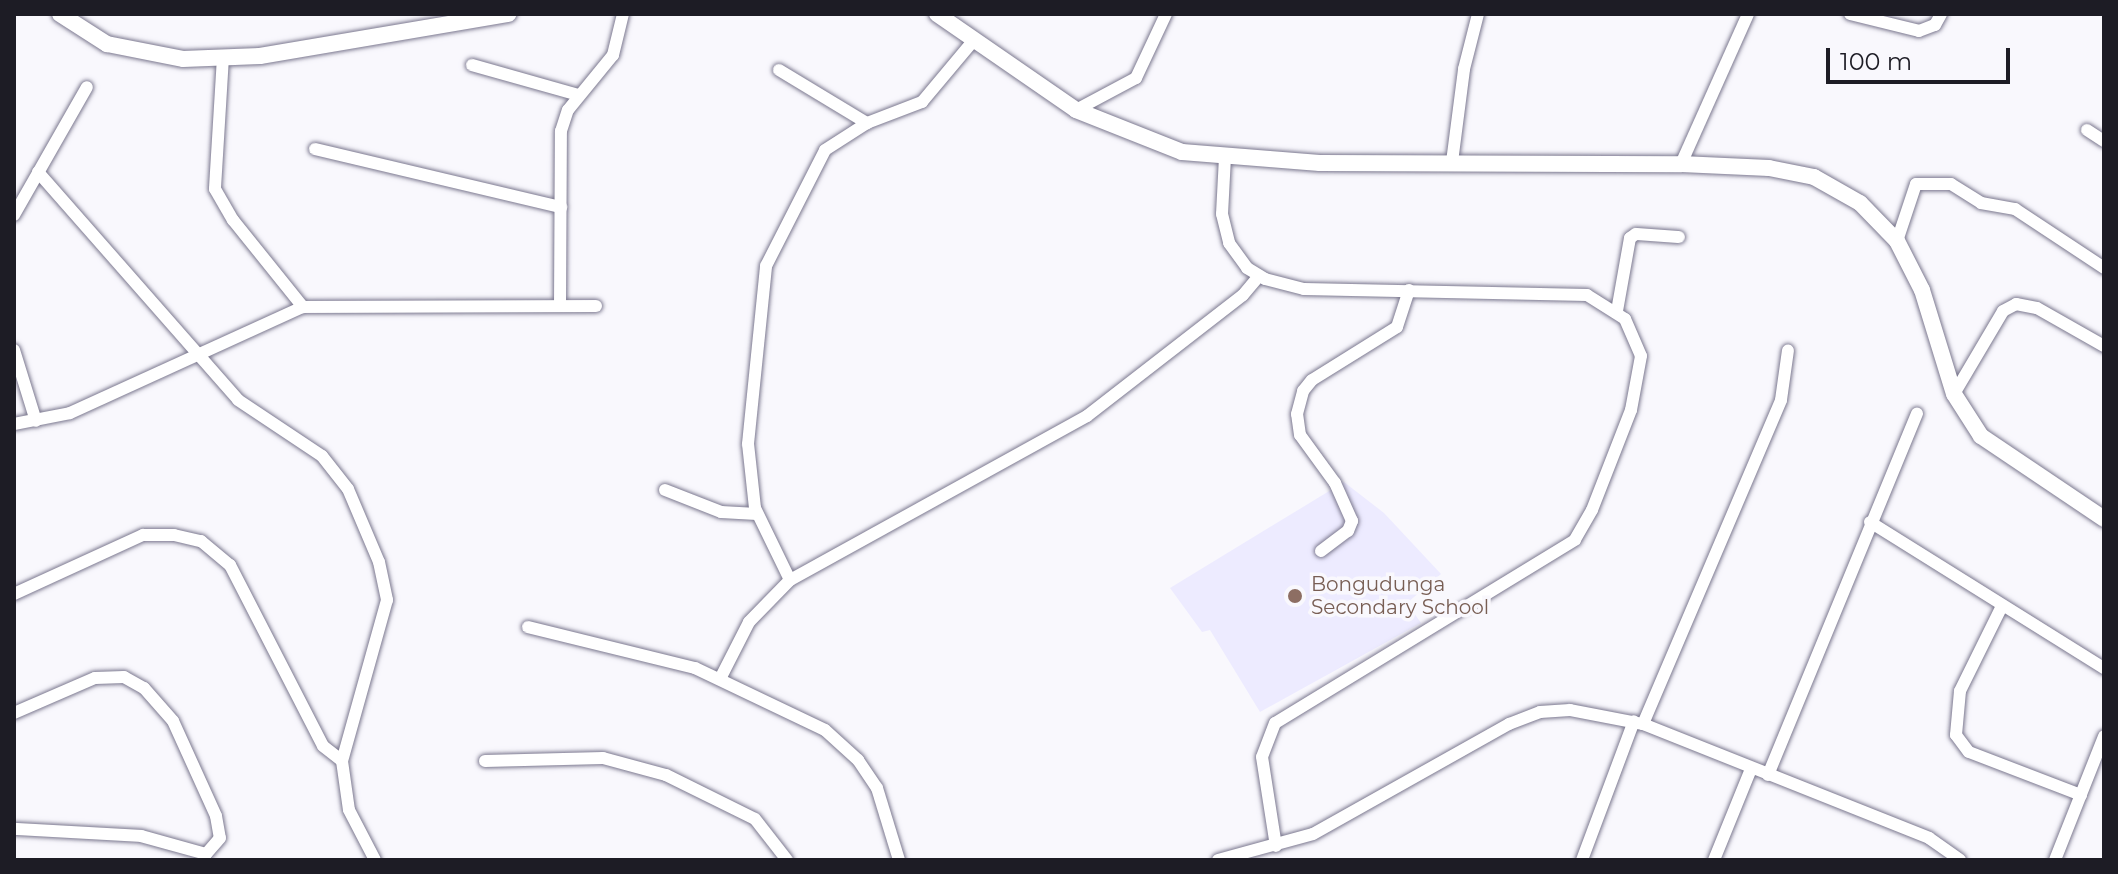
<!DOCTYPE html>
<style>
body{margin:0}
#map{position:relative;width:2118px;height:874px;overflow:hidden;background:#f9f8fd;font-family:Montserrat,sans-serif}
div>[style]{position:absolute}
.built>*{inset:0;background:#edebff}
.roads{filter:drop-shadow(0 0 2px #7b788f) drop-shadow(0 0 2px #7b788f)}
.minor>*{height:12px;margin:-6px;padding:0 6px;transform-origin:6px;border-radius:6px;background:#fff}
.tertiary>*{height:16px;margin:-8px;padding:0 8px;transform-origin:8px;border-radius:8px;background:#fff}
.dots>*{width:22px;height:22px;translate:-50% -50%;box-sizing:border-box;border:4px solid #f9f8fd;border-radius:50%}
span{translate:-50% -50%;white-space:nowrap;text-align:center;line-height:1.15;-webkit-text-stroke:7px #f9f8fd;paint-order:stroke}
.education-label{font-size:20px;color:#785e54}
.left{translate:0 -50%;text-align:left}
.frame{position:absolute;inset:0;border:16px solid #1d1c25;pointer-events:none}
.scale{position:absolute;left:1826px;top:48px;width:184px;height:36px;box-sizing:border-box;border:4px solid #1d1c25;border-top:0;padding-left:10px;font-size:24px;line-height:28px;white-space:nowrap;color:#1d1c25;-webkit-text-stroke:6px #f9f8fd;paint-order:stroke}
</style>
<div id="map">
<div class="built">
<div style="clip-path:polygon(1344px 482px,1384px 513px,1441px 574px,1407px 603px,1421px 623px,1260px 712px,1210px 630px,1202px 632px,1170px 588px)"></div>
</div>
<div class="roads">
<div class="minor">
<div style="left:1850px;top:14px;width:71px;rotate:13.8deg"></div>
<div style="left:1919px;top:31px;width:17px;rotate:-21deg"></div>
<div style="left:1935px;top:25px;width:13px;rotate:-61deg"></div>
<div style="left:223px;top:57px;width:132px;rotate:93.5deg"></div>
<div style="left:215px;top:189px;width:36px;rotate:60deg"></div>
<div style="left:233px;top:220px;width:112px;rotate:51.2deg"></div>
<div style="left:472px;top:65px;width:111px;rotate:15.7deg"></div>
<div style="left:779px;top:70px;width:103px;rotate:31.1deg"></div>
<div style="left:1076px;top:110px;width:68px;rotate:-28.1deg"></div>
<div style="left:1136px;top:78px;width:71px;rotate:-64.9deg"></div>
<div style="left:2087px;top:130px;width:20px;rotate:33deg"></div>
<div style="left:315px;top:149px;width:253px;rotate:13.3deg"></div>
<div style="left:1225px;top:157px;width:57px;rotate:93deg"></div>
<div style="left:1222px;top:214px;width:30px;rotate:76deg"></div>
<div style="left:1229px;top:243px;width:31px;rotate:54deg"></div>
<div style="left:1247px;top:268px;width:21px;rotate:31deg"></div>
<div style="left:1265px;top:279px;width:40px;rotate:14.4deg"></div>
<div style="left:1304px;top:289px;width:283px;rotate:1.2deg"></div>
<div style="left:1587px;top:295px;width:45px;rotate:32.3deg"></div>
<div style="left:1625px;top:319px;width:40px;rotate:66.6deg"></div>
<div style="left:1641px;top:356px;width:55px;rotate:100.5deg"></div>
<div style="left:1631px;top:410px;width:107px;rotate:111.3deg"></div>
<div style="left:1592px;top:510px;width:34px;rotate:120deg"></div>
<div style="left:1575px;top:540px;width:351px;rotate:148.6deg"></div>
<div style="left:1275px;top:723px;width:36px;rotate:111deg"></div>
<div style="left:1262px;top:757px;width:90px;rotate:81.1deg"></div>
<div style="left:1452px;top:162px;width:94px;rotate:-82.6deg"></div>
<div style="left:1464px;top:69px;width:57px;rotate:-75.7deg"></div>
<div style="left:1681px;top:164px;width:164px;rotate:-65.9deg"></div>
<div style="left:38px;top:172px;width:303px;rotate:48.7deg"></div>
<div style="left:238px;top:400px;width:101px;rotate:33.7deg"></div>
<div style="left:322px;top:456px;width:42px;rotate:51.8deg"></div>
<div style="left:348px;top:489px;width:79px;rotate:67deg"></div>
<div style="left:379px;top:562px;width:39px;rotate:78deg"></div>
<div style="left:387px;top:600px;width:167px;rotate:105.6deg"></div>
<div style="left:342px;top:761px;width:49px;rotate:81.9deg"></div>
<div style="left:349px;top:810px;width:56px;rotate:62.5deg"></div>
<div style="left:14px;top:215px;width:147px;rotate:-60.3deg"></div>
<div style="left:1897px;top:241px;width:60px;rotate:-71.6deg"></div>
<div style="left:1916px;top:184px;width:35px"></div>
<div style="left:1951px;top:184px;width:36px;rotate:32deg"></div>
<div style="left:1981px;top:203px;width:35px;rotate:10deg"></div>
<div style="left:2015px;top:209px;width:107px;rotate:33.5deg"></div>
<div style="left:560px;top:306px;width:175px;rotate:-89.7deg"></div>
<div style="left:561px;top:131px;width:22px;rotate:-72deg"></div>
<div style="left:568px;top:110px;width:71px;rotate:-50.7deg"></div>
<div style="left:613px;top:55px;width:42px;rotate:-76.3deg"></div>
<div style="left:1617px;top:311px;width:74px;rotate:-79.9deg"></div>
<div style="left:1630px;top:238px;width:7px;rotate:-34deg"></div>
<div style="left:1636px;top:234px;width:43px;rotate:4deg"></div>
<div style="left:14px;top:350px;width:74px;rotate:72.8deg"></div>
<div style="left:1954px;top:394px;width:96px;rotate:-59.4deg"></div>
<div style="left:2003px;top:311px;width:15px;rotate:-28deg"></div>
<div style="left:2016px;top:304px;width:21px;rotate:11deg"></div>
<div style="left:2037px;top:308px;width:77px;rotate:29.6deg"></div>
<div style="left:14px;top:424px;width:57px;rotate:-11.1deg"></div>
<div style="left:70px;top:413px;width:256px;rotate:-24.5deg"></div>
<div style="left:303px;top:307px;width:293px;rotate:-0.2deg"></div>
<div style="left:665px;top:490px;width:60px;rotate:21.4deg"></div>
<div style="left:721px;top:512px;width:36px;rotate:3deg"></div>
<div style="left:1870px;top:522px;width:276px;rotate:32deg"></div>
<div style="left:1321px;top:551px;width:34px;rotate:-37deg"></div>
<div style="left:1348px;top:531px;width:11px;rotate:-68deg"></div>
<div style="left:1352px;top:521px;width:42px;rotate:-114.1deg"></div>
<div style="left:1335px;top:483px;width:59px;rotate:-126.1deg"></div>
<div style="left:1300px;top:435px;width:21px;rotate:-98deg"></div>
<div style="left:1297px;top:414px;width:24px;rotate:-75deg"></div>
<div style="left:1303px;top:391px;width:14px;rotate:-51deg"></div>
<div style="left:1312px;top:380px;width:100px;rotate:-31.9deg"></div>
<div style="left:1397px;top:327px;width:39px;rotate:-72deg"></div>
<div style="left:790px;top:580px;width:80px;rotate:-115.9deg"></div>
<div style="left:755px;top:508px;width:64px;rotate:-96.2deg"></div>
<div style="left:748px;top:444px;width:179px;rotate:-84.2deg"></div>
<div style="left:766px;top:266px;width:130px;rotate:-63deg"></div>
<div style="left:825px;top:150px;width:50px;rotate:-32.7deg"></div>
<div style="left:867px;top:123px;width:59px;rotate:-20.9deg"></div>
<div style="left:922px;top:102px;width:81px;rotate:-50deg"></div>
<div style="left:14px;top:594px;width:142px;rotate:-24.6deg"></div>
<div style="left:143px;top:535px;width:31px"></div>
<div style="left:174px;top:535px;width:28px;rotate:13deg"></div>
<div style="left:201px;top:541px;width:38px;rotate:40deg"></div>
<div style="left:230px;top:565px;width:203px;rotate:62.8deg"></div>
<div style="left:323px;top:746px;width:24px;rotate:38deg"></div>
<div style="left:2002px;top:606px;width:95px;rotate:116.3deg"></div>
<div style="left:1960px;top:691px;width:44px;rotate:95.2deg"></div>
<div style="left:1956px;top:735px;width:21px;rotate:53deg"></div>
<div style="left:1969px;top:752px;width:120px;rotate:21deg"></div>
<div style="left:528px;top:627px;width:172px;rotate:13.8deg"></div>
<div style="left:695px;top:668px;width:144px;rotate:25.5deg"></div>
<div style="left:825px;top:730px;width:45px;rotate:42.3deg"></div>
<div style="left:858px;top:760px;width:34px;rotate:56deg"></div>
<div style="left:877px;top:788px;width:75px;rotate:73deg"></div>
<div style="left:720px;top:679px;width:64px;rotate:-63deg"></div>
<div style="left:749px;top:622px;width:59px;rotate:-45.7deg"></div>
<div style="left:790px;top:580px;width:339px;rotate:-28.9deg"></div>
<div style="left:1087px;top:416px;width:197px;rotate:-37.8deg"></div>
<div style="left:1243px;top:295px;width:25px;rotate:-50deg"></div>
<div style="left:14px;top:713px;width:88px;rotate:-23.4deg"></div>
<div style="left:95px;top:678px;width:29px;rotate:-2deg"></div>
<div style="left:124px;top:677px;width:23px;rotate:29deg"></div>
<div style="left:144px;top:688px;width:44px;rotate:48.7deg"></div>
<div style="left:173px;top:721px;width:104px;rotate:65.6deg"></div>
<div style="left:216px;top:816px;width:22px;rotate:80deg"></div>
<div style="left:220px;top:838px;width:21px;rotate:131deg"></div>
<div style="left:206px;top:854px;width:67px;rotate:-164.5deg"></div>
<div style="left:141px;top:836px;width:127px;rotate:-176.8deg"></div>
<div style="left:1643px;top:724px;width:352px;rotate:-66.9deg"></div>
<div style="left:1781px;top:400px;width:50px;rotate:-82deg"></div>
<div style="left:485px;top:761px;width:118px;rotate:-1.5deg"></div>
<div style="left:603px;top:758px;width:65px;rotate:15.1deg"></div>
<div style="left:666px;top:775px;width:99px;rotate:26.3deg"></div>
<div style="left:755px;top:819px;width:52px;rotate:52deg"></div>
<div style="left:1768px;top:775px;width:391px;rotate:-67.6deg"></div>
<div style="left:1218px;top:860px;width:98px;rotate:-15.3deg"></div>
<div style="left:1313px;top:834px;width:225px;rotate:-29.3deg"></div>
<div style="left:1509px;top:724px;width:33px;rotate:-21deg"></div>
<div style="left:1540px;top:712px;width:30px;rotate:-4deg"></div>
<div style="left:1570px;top:710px;width:74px;rotate:10.9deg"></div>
<div style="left:1643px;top:724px;width:308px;rotate:21.7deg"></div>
<div style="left:1929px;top:838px;width:38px;rotate:35deg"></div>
<div style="left:1582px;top:860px;width:148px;rotate:-69.5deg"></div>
<div style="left:1714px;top:860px;width:98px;rotate:-67.9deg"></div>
<div style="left:2055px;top:860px;width:133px;rotate:-68.4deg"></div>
</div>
<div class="tertiary">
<div style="left:60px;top:14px;width:56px;rotate:32.6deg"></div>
<div style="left:107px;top:44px;width:77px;rotate:11.2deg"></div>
<div style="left:183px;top:59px;width:77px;rotate:-2.2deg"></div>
<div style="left:260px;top:56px;width:252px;rotate:-9.6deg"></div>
<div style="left:937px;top:14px;width:169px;rotate:34.6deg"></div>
<div style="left:1076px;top:110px;width:114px;rotate:21.6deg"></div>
<div style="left:1182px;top:152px;width:138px;rotate:4.6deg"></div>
<div style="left:1320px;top:163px;width:361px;rotate:0.2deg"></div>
<div style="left:1681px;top:164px;width:88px;rotate:2.6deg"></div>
<div style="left:1769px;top:168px;width:46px;rotate:11.3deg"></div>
<div style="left:1814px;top:177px;width:53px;rotate:29.5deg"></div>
<div style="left:1860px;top:203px;width:53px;rotate:45.8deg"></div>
<div style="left:1897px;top:241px;width:55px;rotate:63deg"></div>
<div style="left:1922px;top:290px;width:109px;rotate:72.9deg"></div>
<div style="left:1954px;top:394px;width:50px;rotate:57.3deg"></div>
<div style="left:1981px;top:436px;width:148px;rotate:34deg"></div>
</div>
</div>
<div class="dots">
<div style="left:1295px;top:596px;background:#8d6e63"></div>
</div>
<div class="education-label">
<span class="left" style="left:1311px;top:596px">Bongudunga<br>Secondary School</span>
</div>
<div class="frame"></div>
<div class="scale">100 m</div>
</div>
